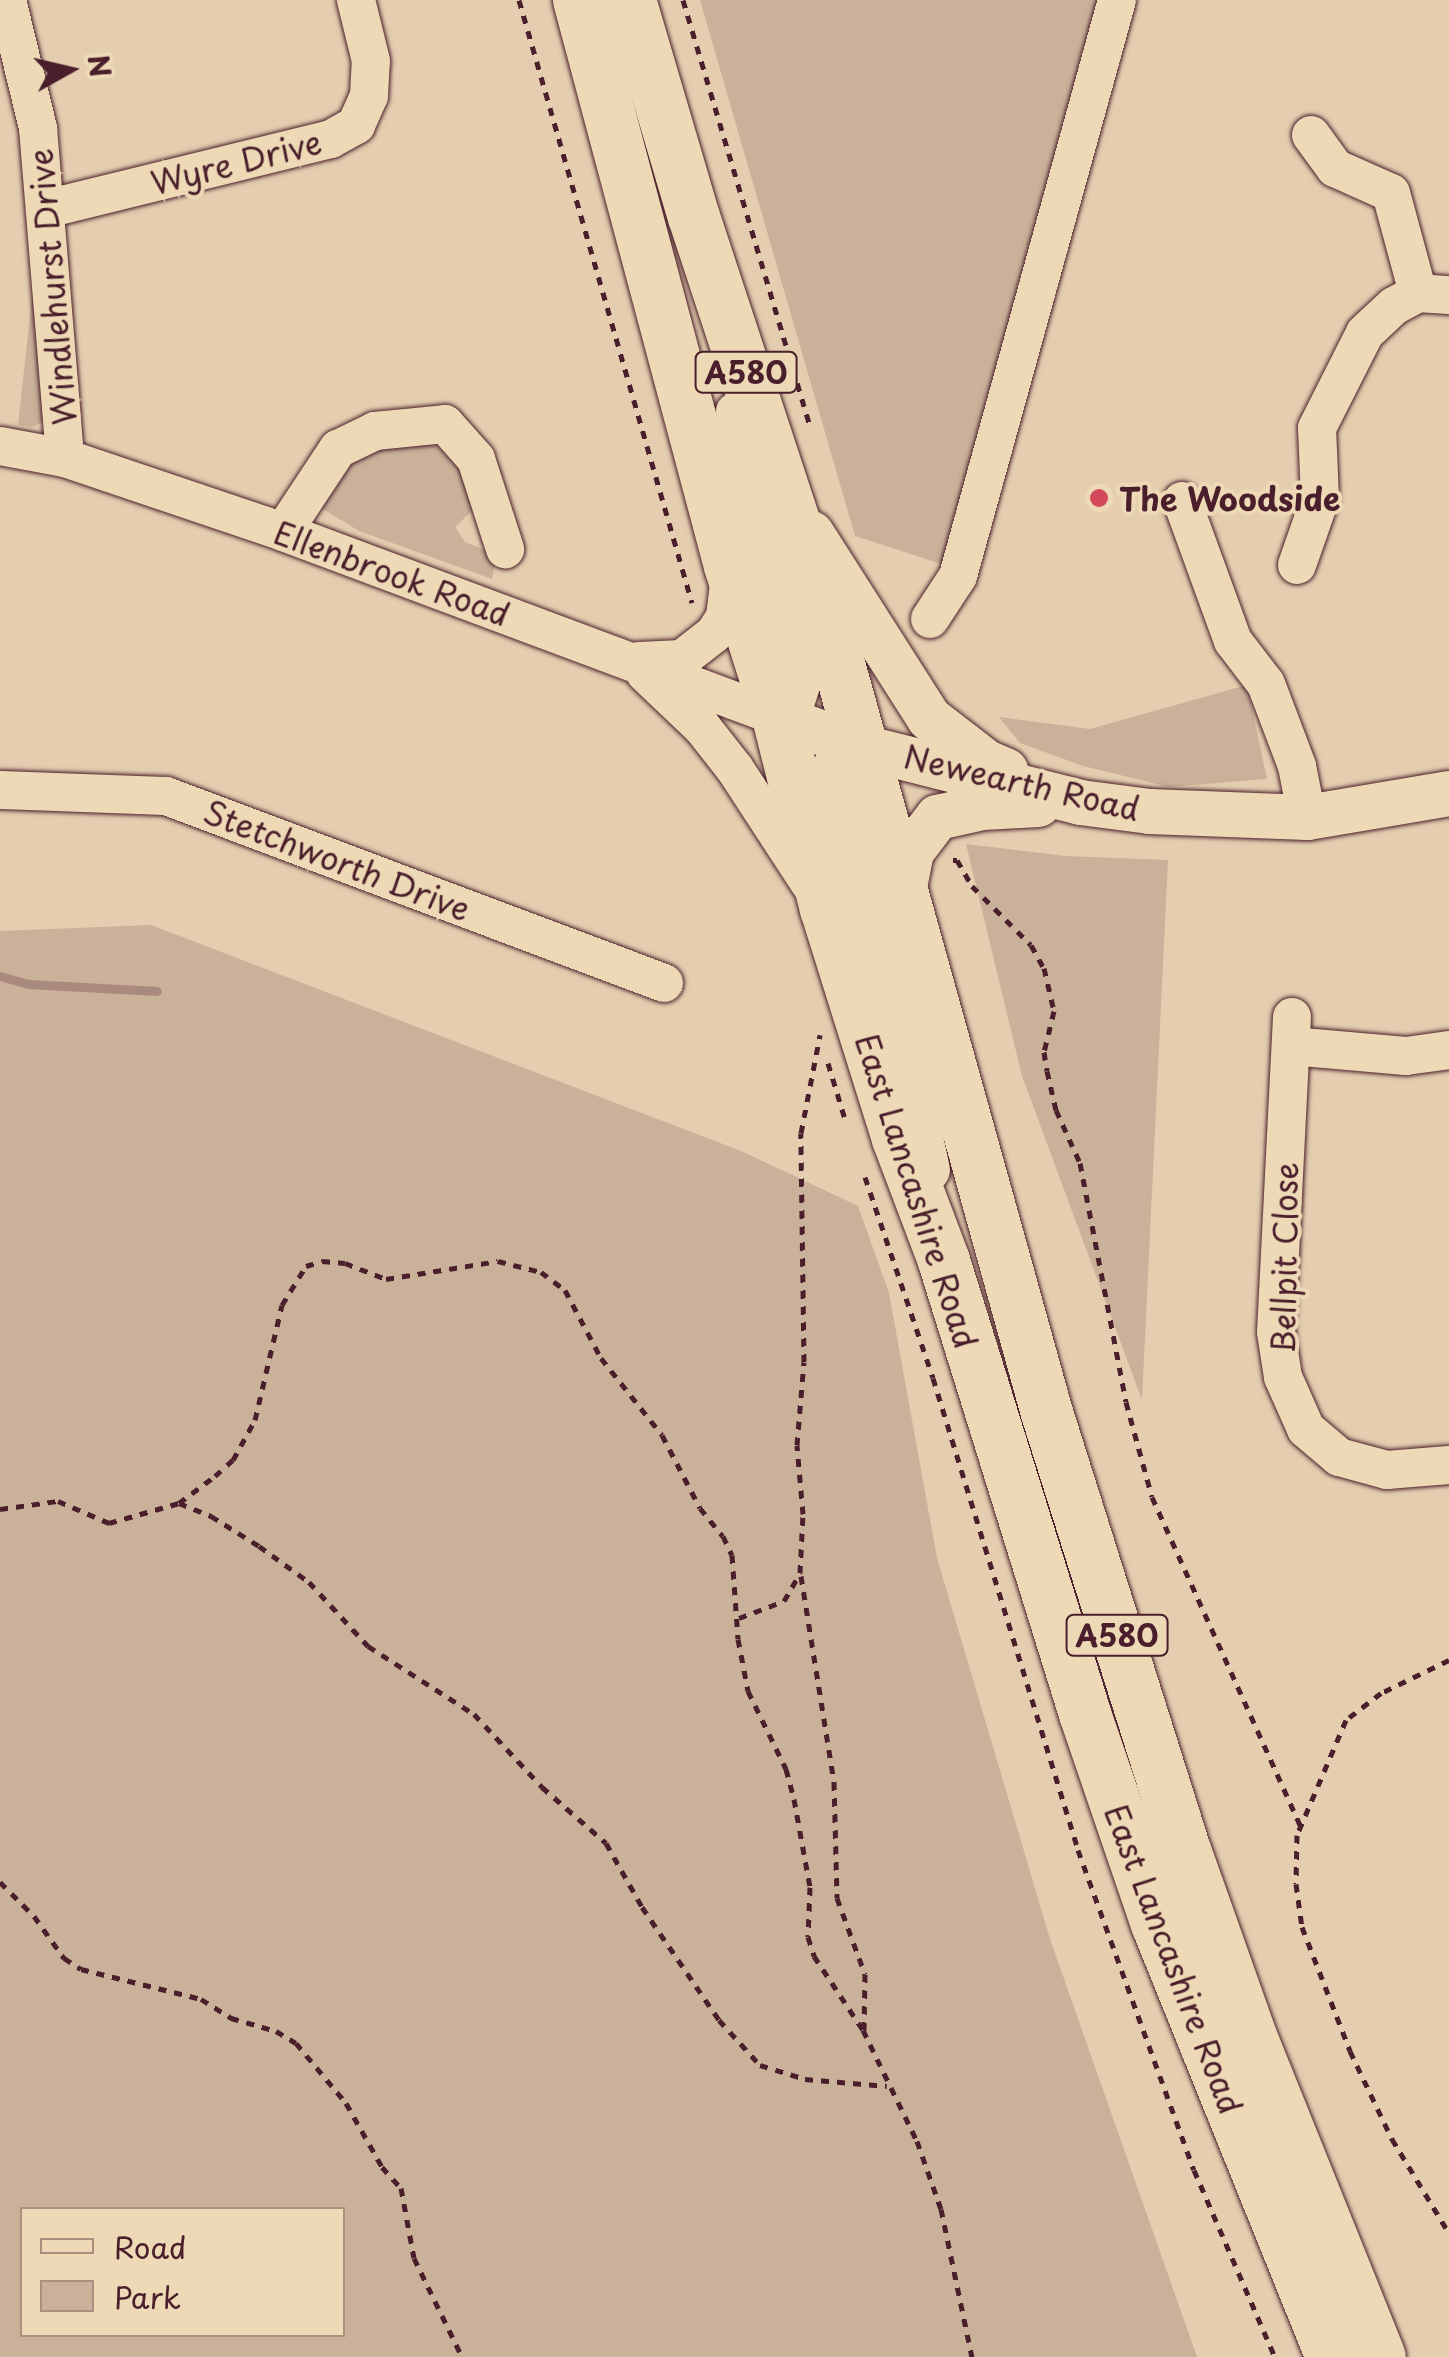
<!DOCTYPE html>
<style>
body{margin:0}
#map{position:relative;width:1449px;height:2357px;overflow:hidden;background:#e4ceaf;font-family:"Playpen Sans",sans-serif}
div>[style]{position:absolute}
.green>*{inset:0;background:#cab199}
.stream>*{height:9px;margin:-4.5px;padding:0 4.5px;transform-origin:4.5px;border-radius:4.5px;background:#a98a7c}
.path>*{height:5px;margin-top:-2.5px;transform-origin:0;background:repeating-linear-gradient(90deg,#4a1f2b 0 8px,transparent 0 16px)}
.roads{filter:drop-shadow(0 0 2px #4a1f2b) drop-shadow(0 0 2px #4a1f2b)}
.minor>*{height:38px;margin:-19px;padding:0 19px;transform-origin:19px;border-radius:19px;background:#eed9b7}
.major>*{height:45px;margin:-22.5px;padding:0 22.5px;transform-origin:22.5px;border-radius:22.5px;background:#eed9b7}
.highway>*{height:52px;margin:-26px;padding:0 26px;transform-origin:26px;border-radius:26px;background:#eed9b7}
.dots>*{width:28px;height:28px;translate:-50% -50%;box-sizing:border-box;border:5px solid #eed9b7;border-radius:50%}
span{translate:-50% -50%;white-space:nowrap;text-align:center;line-height:1.15;-webkit-text-stroke:8px #eed9b7;paint-order:stroke}
.shield-label span{padding:2px 8px;background:#eed9b7;border:2px solid;border-radius:8px;-webkit-text-stroke-width:0}
.shield-label{font-size:30px;color:#4a1f2b;font-weight:700}
.street-label{font-size:32px;color:#4a1f2b}
.poi-label{font-size:32px;color:#4a1f2b;font-weight:700}
.left{translate:0 -50%;text-align:left}
.legend{position:absolute;left:20px;top:2207px;width:325px;height:130px;box-sizing:border-box;background:#eed9b7;border:2px solid #ac8f7f;margin:0;padding:12px 18px;list-style:none;font-size:30px;color:#4a1f2b}
.legend li{display:flex;align-items:center;gap:20px;height:50px}
.legend b{width:50px;border:2px solid #ac8f7f}
.north{position:absolute;left:20px;top:20px;width:100px;height:100px;-webkit-text-stroke:8px #eed9b7;paint-order:stroke;rotate:82deg;font-size:28px;font-weight:700;line-height:40px;text-align:center;color:#4a1f2b}
.north::after{content:'';display:block;margin:auto;width:35px;height:45px;background:#4a1f2b;clip-path:polygon(50% 0,100% 100%,50% 72%,0 100%)}
</style>
<div id="map">
<div class="green">
<div style="clip-path:polygon(700px 0,1102px 0,951px 567px,855px 536px)"></div>
<div style="clip-path:polygon(32px 298px,37px 301px,48px 419px,33px 427px,18px 425px)"></div>
<div style="clip-path:polygon(419px 440px,451px 453px,479px 504px,455px 527px,465px 542px,497px 555px,492px 579px,359px 531px,321px 508px,354px 453px)"></div>
<div style="clip-path:polygon(1247px 685px,1267px 779px,1169px 787px,1083px 766px,1020px 743px,999px 717px,1090px 729px)"></div>
<div style="clip-path:polygon(966px 844px,1066px 856px,1168px 860px,1142px 1400px,1022px 1076px)"></div>
<div style="clip-path:polygon(evenodd,151px 925px,741px 1151px,858px 1206px,889px 1293px,937px 1558px,1050px 1939px,1197px 2357px,0 2357px,0 931px,151px 925px,22px 2210px,342px 2210px,342px 2334px,22px 2334px,22px 2210px)"></div>
</div>
<div class="stream">
<div style="left:0;top:976px;width:29px;rotate:16deg"></div>
<div style="left:28px;top:984px;width:129px;rotate:3.1deg"></div>
</div>
<div class="path">
<div style="left:519px;top:0;width:627px;rotate:73.99deg"></div>
<div style="left:683px;top:0;width:445px;rotate:73.4deg"></div>
<div style="left:953px;top:860px;width:4px"></div>
<div style="left:957px;top:860px;width:30px;rotate:60deg"></div>
<div style="left:972px;top:886px;width:83px;rotate:45deg"></div>
<div style="left:1031px;top:945px;width:26px;rotate:61deg"></div>
<div style="left:1044px;top:968px;width:44px;rotate:76.9deg"></div>
<div style="left:1054px;top:1011px;width:42px;rotate:103.7deg"></div>
<div style="left:1044px;top:1052px;width:19px;rotate:81deg"></div>
<div style="left:1047px;top:1071px;width:40px;rotate:77deg"></div>
<div style="left:1056px;top:1110px;width:58px;rotate:65.6deg"></div>
<div style="left:1080px;top:1163px;width:243px;rotate:79.1deg"></div>
<div style="left:1126px;top:1402px;width:98px;rotate:74.7deg"></div>
<div style="left:1152px;top:1497px;width:362px;rotate:65.7deg"></div>
<div style="left:828px;top:1063px;width:59px;rotate:73.1deg"></div>
<div style="left:865px;top:1177px;width:212px;rotate:71.3deg"></div>
<div style="left:933px;top:1378px;width:494px;rotate:72.9deg"></div>
<div style="left:1078px;top:1850px;width:340px;rotate:70.1deg"></div>
<div style="left:1194px;top:2170px;width:204px;rotate:66.6deg"></div>
<div style="left:179px;top:1503px;width:35px;rotate:22deg"></div>
<div style="left:211px;top:1516px;width:57px;rotate:32deg"></div>
<div style="left:259px;top:1546px;width:62px;rotate:35.8deg"></div>
<div style="left:309px;top:1582px;width:87px;rotate:47.3deg"></div>
<div style="left:368px;top:1646px;width:126px;rotate:32.7deg"></div>
<div style="left:474px;top:1714px;width:100px;rotate:47deg"></div>
<div style="left:542px;top:1787px;width:85px;rotate:41.2deg"></div>
<div style="left:606px;top:1843px;width:73px;rotate:60.6deg"></div>
<div style="left:642px;top:1907px;width:137px;rotate:55.7deg"></div>
<div style="left:719px;top:2020px;width:61px;rotate:47.7deg"></div>
<div style="left:760px;top:2065px;width:47px;rotate:17.3deg"></div>
<div style="left:805px;top:2079px;width:82px;rotate:4.9deg"></div>
<div style="left:0;top:1509px;width:59px;rotate:-7.9deg"></div>
<div style="left:58px;top:1501px;width:56px;rotate:23.3deg"></div>
<div style="left:109px;top:1523px;width:73px;rotate:-15.9deg"></div>
<div style="left:179px;top:1503px;width:45px;rotate:-36.9deg"></div>
<div style="left:215px;top:1476px;width:24px;rotate:-42deg"></div>
<div style="left:233px;top:1460px;width:46px;rotate:-61.2deg"></div>
<div style="left:255px;top:1420px;width:118px;rotate:-76.8deg"></div>
<div style="left:282px;top:1305px;width:46px;rotate:-58.4deg"></div>
<div style="left:306px;top:1266px;width:17px;rotate:-17deg"></div>
<div style="left:322px;top:1261px;width:23px;rotate:5deg"></div>
<div style="left:345px;top:1263px;width:44px;rotate:21.3deg"></div>
<div style="left:386px;top:1279px;width:113px;rotate:-9.1deg"></div>
<div style="left:498px;top:1261px;width:44px;rotate:14.3deg"></div>
<div style="left:541px;top:1272px;width:30px;rotate:37deg"></div>
<div style="left:565px;top:1290px;width:77px;rotate:62.1deg"></div>
<div style="left:601px;top:1358px;width:98px;rotate:51.6deg"></div>
<div style="left:662px;top:1435px;width:82px;rotate:62.5deg"></div>
<div style="left:700px;top:1508px;width:36px;rotate:51deg"></div>
<div style="left:723px;top:1536px;width:21px;rotate:65deg"></div>
<div style="left:732px;top:1555px;width:84px;rotate:85.9deg"></div>
<div style="left:738px;top:1639px;width:53px;rotate:79.1deg"></div>
<div style="left:748px;top:1691px;width:87px;rotate:64deg"></div>
<div style="left:786px;top:1769px;width:31px;rotate:75deg"></div>
<div style="left:794px;top:1799px;width:89px;rotate:79.7deg"></div>
<div style="left:810px;top:1887px;width:50px;rotate:92.3deg"></div>
<div style="left:808px;top:1937px;width:20px;rotate:72deg"></div>
<div style="left:814px;top:1956px;width:89px;rotate:56.5deg"></div>
<div style="left:863px;top:2030px;width:123px;rotate:64.1deg"></div>
<div style="left:917px;top:2141px;width:72px;rotate:70.6deg"></div>
<div style="left:941px;top:2209px;width:151px;rotate:78.2deg"></div>
<div style="left:801px;top:1576px;width:209px;rotate:80.9deg"></div>
<div style="left:834px;top:1782px;width:116px;rotate:88.5deg"></div>
<div style="left:837px;top:1898px;width:81px;rotate:69.8deg"></div>
<div style="left:865px;top:1974px;width:58px;rotate:91deg"></div>
<div style="left:739px;top:1618px;width:48px;rotate:-20.7deg"></div>
<div style="left:784px;top:1601px;width:32px;rotate:-60deg"></div>
<div style="left:800px;top:1573px;width:59px;rotate:-87.1deg"></div>
<div style="left:803px;top:1514px;width:69px;rotate:-95deg"></div>
<div style="left:797px;top:1445px;width:83px;rotate:-85.2deg"></div>
<div style="left:804px;top:1362px;width:229px;rotate:-90.8deg"></div>
<div style="left:801px;top:1133px;width:100px;rotate:-79deg"></div>
<div style="left:1449px;top:1660px;width:76px;rotate:154.1deg"></div>
<div style="left:1381px;top:1693px;width:44px;rotate:142.4deg"></div>
<div style="left:1346px;top:1720px;width:125px;rotate:113.1deg"></div>
<div style="left:1297px;top:1835px;width:49px;rotate:91.2deg"></div>
<div style="left:1296px;top:1884px;width:43px;rotate:82.1deg"></div>
<div style="left:1302px;top:1927px;width:133px;rotate:68.8deg"></div>
<div style="left:1350px;top:2051px;width:98px;rotate:64.5deg"></div>
<div style="left:1392px;top:2139px;width:110px;rotate:58.8deg"></div>
<div style="left:0;top:1882px;width:48px;rotate:45deg"></div>
<div style="left:34px;top:1916px;width:52px;rotate:54.5deg"></div>
<div style="left:64px;top:1958px;width:20px;rotate:33deg"></div>
<div style="left:81px;top:1969px;width:124px;rotate:14deg"></div>
<div style="left:201px;top:1999px;width:36px;rotate:32deg"></div>
<div style="left:231px;top:2018px;width:47px;rotate:16.1deg"></div>
<div style="left:276px;top:2031px;width:23px;rotate:31deg"></div>
<div style="left:296px;top:2043px;width:78px;rotate:50.2deg"></div>
<div style="left:346px;top:2103px;width:73px;rotate:60.6deg"></div>
<div style="left:382px;top:2167px;width:28px;rotate:48deg"></div>
<div style="left:401px;top:2188px;width:71px;rotate:79.5deg"></div>
<div style="left:414px;top:2258px;width:110px;rotate:64.1deg"></div>
</div>
<div class="roads">
<div class="minor">
<div style="left:7px;top:0;width:132px;rotate:76.4deg"></div>
<div style="left:38px;top:128px;width:331px;rotate:85.3deg"></div>
<div style="left:1311px;top:135px;width:41px;rotate:54deg"></div>
<div style="left:1335px;top:168px;width:61px;rotate:24.1deg"></div>
<div style="left:1391px;top:193px;width:104px;rotate:74.9deg"></div>
<div style="left:46px;top:209px;width:293px;rotate:-13.8deg"></div>
<div style="left:331px;top:139px;width:29px;rotate:-29deg"></div>
<div style="left:356px;top:125px;width:32px;rotate:-66deg"></div>
<div style="left:369px;top:96px;width:35px;rotate:-87deg"></div>
<div style="left:371px;top:61px;width:63px;rotate:-103.8deg"></div>
<div style="left:0;top:446px;width:66px;rotate:10.5deg"></div>
<div style="left:65px;top:458px;width:230px;rotate:18.7deg"></div>
<div style="left:283px;top:532px;width:528px;rotate:20.49deg"></div>
<div style="left:778px;top:717px;width:24px;rotate:-42deg"></div>
<div style="left:796px;top:701px;width:23px;rotate:-72deg"></div>
<div style="left:803px;top:679px;width:276px;rotate:-104.3deg"></div>
<div style="left:1182px;top:501px;width:149px;rotate:70deg"></div>
<div style="left:1233px;top:641px;width:54px;rotate:52.5deg"></div>
<div style="left:1266px;top:684px;width:88px;rotate:69.3deg"></div>
<div style="left:1297px;top:766px;width:52px;rotate:78.9deg"></div>
<div style="left:283px;top:532px;width:100px;rotate:-56.5deg"></div>
<div style="left:338px;top:449px;width:41px;rotate:-25.9deg"></div>
<div style="left:375px;top:431px;width:70px;rotate:-5.7deg"></div>
<div style="left:445px;top:424px;width:47px;rotate:48.5deg"></div>
<div style="left:476px;top:459px;width:95px;rotate:72.1deg"></div>
<div style="left:1297px;top:565px;width:70px;rotate:-70.8deg"></div>
<div style="left:1320px;top:499px;width:71px;rotate:-92.4deg"></div>
<div style="left:1317px;top:428px;width:106px;rotate:-63.2deg"></div>
<div style="left:1365px;top:333px;width:40px;rotate:-43deg"></div>
<div style="left:1394px;top:306px;width:27px;rotate:-28deg"></div>
<div style="left:1418px;top:293px;width:31px;rotate:4deg"></div>
<div style="left:930px;top:619px;width:51px;rotate:-56.9deg"></div>
<div style="left:958px;top:576px;width:598px;rotate:-74.57deg"></div>
<div style="left:639px;top:661px;width:43px;rotate:-2.7deg"></div>
<div style="left:682px;top:659px;width:41px;rotate:-38deg"></div>
<div style="left:714px;top:634px;width:20px;rotate:-57deg"></div>
<div style="left:725px;top:617px;width:41px;rotate:-83deg"></div>
<div style="left:645px;top:673px;width:79px;rotate:43.5deg"></div>
<div style="left:702px;top:727px;width:53px;rotate:51.8deg"></div>
<div style="left:735px;top:769px;width:137px;rotate:56.9deg"></div>
<div style="left:0;top:790px;width:166px;rotate:2.1deg"></div>
<div style="left:166px;top:796px;width:532px;rotate:20.58deg"></div>
<div style="left:1292px;top:1017px;width:315px;rotate:92.9deg"></div>
<div style="left:1276px;top:1332px;width:46px;rotate:81.2deg"></div>
<div style="left:1283px;top:1377px;width:57px;rotate:66.1deg"></div>
<div style="left:1306px;top:1429px;width:43px;rotate:40.3deg"></div>
<div style="left:1339px;top:1457px;width:50px;rotate:15.2deg"></div>
<div style="left:1387px;top:1470px;width:62px;rotate:-4.6deg"></div>
<div style="left:1291px;top:1046px;width:115px;rotate:5deg"></div>
<div style="left:1406px;top:1056px;width:43px;rotate:-7.9deg"></div>
</div>
<div class="major">
<div style="left:811px;top:533px;width:219px;rotate:57.5deg"></div>
<div style="left:929px;top:718px;width:72px;rotate:37.7deg"></div>
<div style="left:986px;top:762px;width:21px;rotate:23deg"></div>
<div style="left:778px;top:717px;width:86px;rotate:19.7deg"></div>
<div style="left:859px;top:746px;width:228px;rotate:14.2deg"></div>
<div style="left:1080px;top:802px;width:70px;rotate:7.4deg"></div>
<div style="left:1149px;top:811px;width:158px;rotate:2.2deg"></div>
<div style="left:1307px;top:817px;width:144px;rotate:-9.6deg"></div>
<div style="left:859px;top:746px;width:18px;rotate:151deg"></div>
<div style="left:843px;top:755px;width:19px;rotate:125deg"></div>
<div style="left:832px;top:771px;width:19px;rotate:87deg"></div>
<div style="left:833px;top:790px;width:223px;rotate:74.7deg"></div>
<div style="left:892px;top:1005px;width:168px;rotate:78deg"></div>
<div style="left:902px;top:897px;width:47px;rotate:-78.9deg"></div>
<div style="left:911px;top:851px;width:43px;rotate:-52.6deg"></div>
<div style="left:937px;top:817px;width:46px;rotate:-12.5deg"></div>
<div style="left:982px;top:807px;width:56px;rotate:-3.1deg"></div>
</div>
<div class="highway">
<div style="left:579px;top:0;width:586px;rotate:75.06deg"></div>
<div style="left:730px;top:566px;width:158px;rotate:72.4deg"></div>
<div style="left:778px;top:717px;width:198px;rotate:76deg"></div>
<div style="left:826px;top:909px;width:241px;rotate:72.6deg"></div>
<div style="left:898px;top:1139px;width:130px;rotate:69.3deg"></div>
<div style="left:944px;top:1261px;width:474px;rotate:72.7deg"></div>
<div style="left:1085px;top:1714px;width:222px;rotate:71.1deg"></div>
<div style="left:1157px;top:1924px;width:467px;rotate:68deg"></div>
<div style="left:630px;top:0;width:226px;rotate:73.6deg"></div>
<div style="left:694px;top:217px;width:425px;rotate:71.8deg"></div>
<div style="left:827px;top:621px;width:822px;rotate:74.48deg"></div>
<div style="left:1047px;top:1413px;width:461px;rotate:72.5deg"></div>
<div style="left:1186px;top:1853px;width:192px;rotate:70.5deg"></div>
<div style="left:1250px;top:2034px;width:348px;rotate:68.1deg"></div>
</div>
</div>
<div class="dots">
<div style="left:1099px;top:498px;background:#d1495b"></div>
</div>
<div class="shield-label">
<span style="left:746px;top:372px">A580</span>
<span style="left:1117px;top:1635px">A580</span>
</div>
<div class="street-label">
<span style="left:236px;top:162px;rotate:-14deg">Wyre Drive</span>
<span style="left:52px;top:287px;rotate:-95deg">Windlehurst Drive</span>
<span style="left:392px;top:573px;rotate:20deg">Ellenbrook Road</span>
<span style="left:1022px;top:782px;rotate:13deg">Newearth Road</span>
<span style="left:337px;top:860px;rotate:21deg">Stetchworth Drive</span>
<span style="left:917px;top:1191px;rotate:72deg">East Lancashire Road</span>
<span style="left:1284px;top:1258px;rotate:-89deg">Bellpit Close</span>
<span style="left:1174px;top:1959px;rotate:69deg">East Lancashire Road</span>
</div>
<div class="poi-label">
<span class="left" style="left:1119px;top:498px">The Woodside</span>
</div>
<ul class="legend">
<li><b style="height:12px;background:#eed9b7"></b>Road</li>
<li><b style="height:28px;background:#cab199"></b>Park</li>
</ul>
<div class="north">N</div>
</div>
